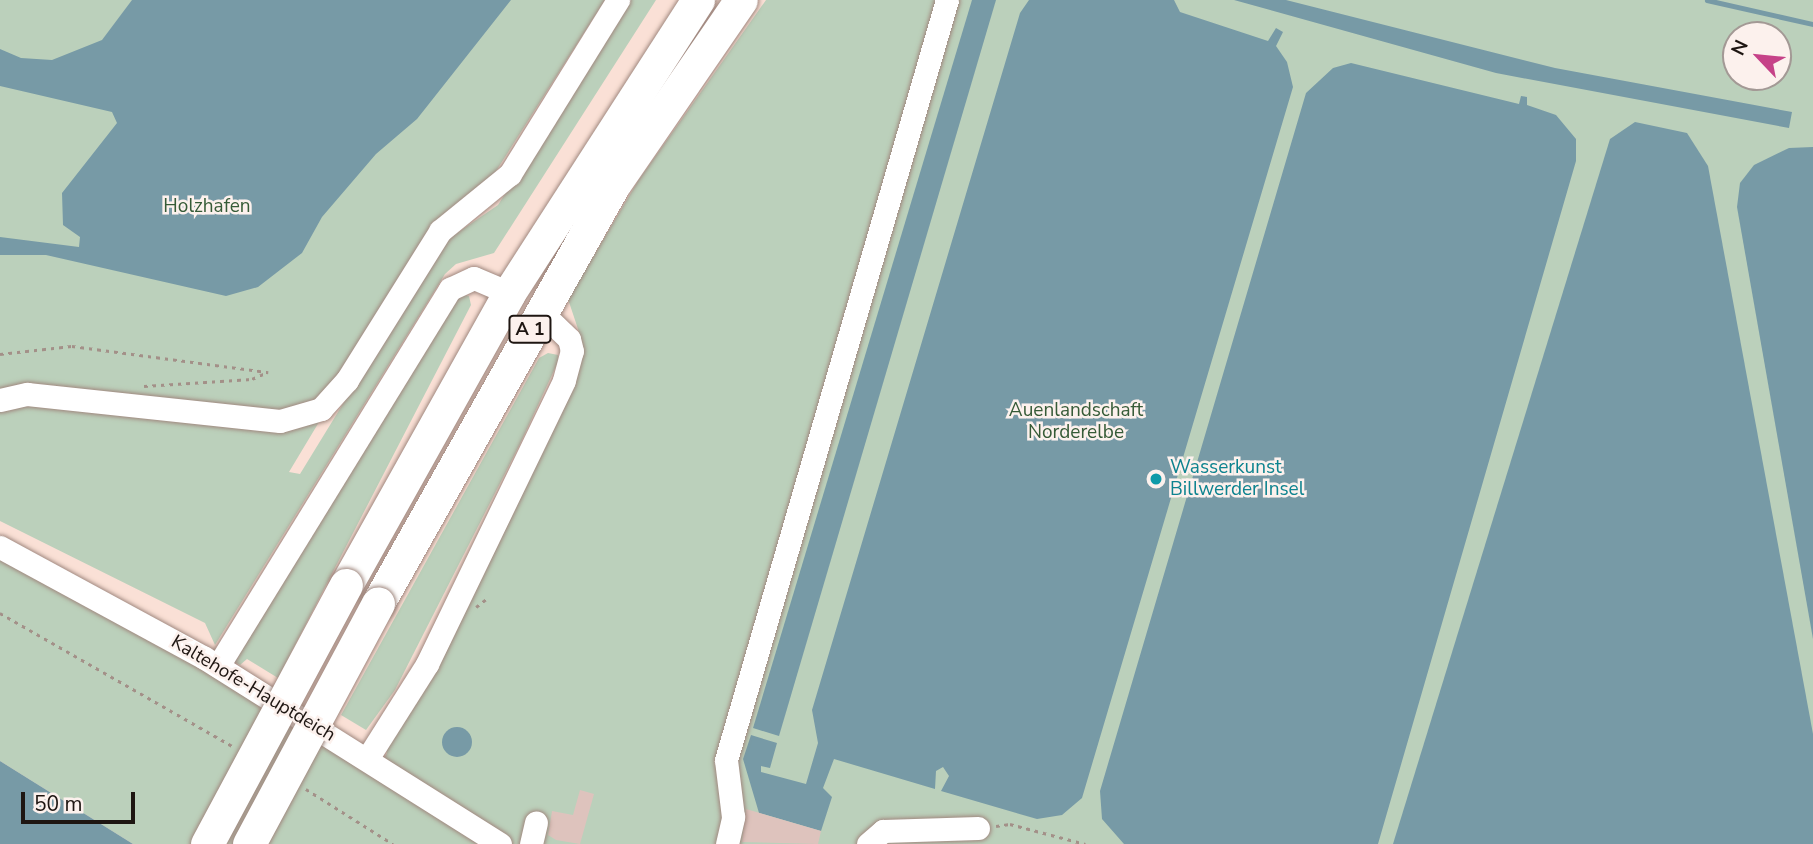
<!DOCTYPE html>
<style>
body{margin:0}
#map{position:relative;width:1813px;height:844px;overflow:hidden;background:#fae0d6;font-family:"Nunito Sans",sans-serif}
div>[style]{position:absolute}
.green>*{inset:0;background:#bbd0bb}
.water>*{inset:0;background:#779aa6}
.round{border-radius:50%}
.stream>*{height:4.5px;margin:-2.25px;padding:0 2.25px;transform-origin:2.25px;border-radius:2.25px;background:#779aa6}
.building>*{inset:0;background:#dec3bd}
.path>*{height:2.5px;margin-top:-1.25px;transform-origin:0;background:repeating-linear-gradient(90deg,#a39088 0 3.5px,transparent 0 8.5px)}
.roads{filter:drop-shadow(0 0 2px #a0887f) drop-shadow(0 0 2px #a0887f)}
.minor>*{height:23px;margin:-11.5px;padding:0 11.5px;transform-origin:11.5px;border-radius:11.5px;background:#fff}
.highway>*{height:33px;margin:-16.5px;padding:0 16.5px;transform-origin:16.5px;border-radius:16.5px;background:#fff}
.bridges{filter:drop-shadow(0 0 2px #a0887f) drop-shadow(0 0 2px #a0887f)}
.highway-bridge>*{height:33px;margin:-16.5px;padding:0 16.5px;transform-origin:16.5px;border-radius:16.5px;background:#fff}
.dots>*{width:19px;height:19px;translate:-50% -50%;box-sizing:border-box;border:4px solid #fcf1ed;border-radius:50%}
span{translate:-50% -50%;white-space:nowrap;text-align:center;line-height:1.15;-webkit-text-stroke:5px #fcf1ed;paint-order:stroke}
.shield-label span{padding:2px 5px;background:#fcf1ed;border:2px solid;border-radius:5px;-webkit-text-stroke-width:0}
.shield-label{font-size:18px;color:#1e1612;font-weight:700}
.park-label{font-size:19px;color:#365b37}
.culture-label{font-size:19px;color:#0d838f}
.left{translate:0 -50%;text-align:left}
.street-label{font-size:19px;color:#1e1612}
.north{position:absolute;left:1722px;top:21px;width:70px;height:70px;box-sizing:border-box;background:#fcf1ed;border:2px solid #a39995;border-radius:50%;rotate:296deg;font-size:19px;font-weight:700;line-height:28px;text-align:center;color:#1e1612}
.north::after{content:'';display:block;margin:auto;width:24px;height:32px;background:#c64288;clip-path:polygon(50% 0,100% 100%,50% 72%,0 100%)}
.scale{position:absolute;left:21px;top:792px;width:114px;height:32px;box-sizing:border-box;border:4px solid #1e1612;border-top:0;padding-left:9px;font-size:21px;line-height:24px;white-space:nowrap;color:#1e1612;-webkit-text-stroke:5px #fcf1ed;paint-order:stroke}
</style>
<div id="map">
<div class="green">
<div style="clip-path:polygon(0 0,605px 0,491px 179px,432px 234px,289px 472px,300px 474px,441px 244px,498px 205px,627px 0,656px 0,494px 253px,456px 264px,445px 274px,215px 645px,205px 623px,0 521px)"></div>
<div style="clip-path:polygon(evenodd,766px 0,1813px 0,1813px 844px,133px 844px,0 761px,0 554px,116px 615px,376px 773px,387px 753px,385px 743px,538px 451px,581px 338px,568px 299px,638px 181px,766px 0,1736px 35px,1778px 35px,1778px 77px,1736px 77px,1736px 35px)"></div>
<div style="clip-path:polygon(460px 294px,469px 296px,471px 305px,278px 678px,247px 659px,240px 665px,229px 659px)"></div>
<div style="clip-path:polygon(548px 353px,558px 355px,558px 362px,520px 444px,395px 690px,366px 730px,341px 715px,539px 358px)"></div>
</div>
<div class="water">
<div style="clip-path:polygon(132px 0,511px 0,417px 119px,376px 154px,322px 217px,302px 253px,258px 287px,226px 296px,46px 255px,0 255px,0 237px,79px 247px,80px 237px,63px 225px,62px 193px,117px 123px,112px 112px,0 86px,0 49px,21px 58px,52px 60px,102px 40px)"></div>
<div style="clip-path:polygon(972px 0,996px 0,779px 736px,753px 728px)"></div>
<div style="clip-path:polygon(1029px 0,1174px 0,1180px 12px,1268px 41px,1276px 28px,1283px 32px,1276px 46px,1287px 62px,1293px 87px,1082px 798px,1062px 815px,1037px 819px,941px 791px,949px 776px,943px 767px,936px 771px,935px 789px,834px 759px,823px 788px,832px 797px,821px 831px,759px 813px,743px 759px,751px 735px,777px 743px,770px 768px,761px 766px,761px 772px,806px 784px,818px 743px,812px 710px,1020px 13px)"></div>
<div style="clip-path:polygon(1234px 0,1286px 0,1555px 68px,1792px 112px,1789px 128px,1496px 73px)"></div>
<div style="clip-path:polygon(1351px 63px,1519px 104px,1521px 96px,1527px 97px,1527px 105px,1556px 115px,1576px 139px,1576px 161px,1378px 844px,1124px 844px,1102px 819px,1100px 791px,1306px 93px,1333px 68px)"></div>
<div style="clip-path:polygon(1635px 122px,1687px 133px,1708px 166px,1813px 734px,1813px 844px,1393px 844px,1610px 139px)"></div>
<div style="clip-path:polygon(1813px 147px,1813px 639px,1737px 207px,1740px 183px,1754px 165px,1789px 148px)"></div>
<div class="round" style="left:442px;top:727px;width:30px;height:30px"></div>
<div style="clip-path:polygon(0 761px,133px 844px,0 844px)"></div>
</div>
<div class="stream">
<div style="left:1707px;top:0;width:109px;rotate:12.8deg"></div>
</div>
<div class="building">
<div style="clip-path:polygon(580px 790px,594px 794px,580px 844px,556px 840px,548px 835px,552px 811px,573px 815px)"></div>
<div style="clip-path:polygon(746px 809px,821px 831px,818px 844px,742px 842px)"></div>
</div>
<div class="path">
<div style="left:0;top:354px;width:72px;rotate:-6.3deg"></div>
<div style="left:72px;top:346px;width:198px;rotate:7.6deg"></div>
<div style="left:144px;top:386px;width:108px;rotate:-3.7deg"></div>
<div style="left:252px;top:379px;width:17px;rotate:-24deg"></div>
<div style="left:476px;top:607px;width:16px;rotate:-38deg"></div>
<div style="left:0;top:613px;width:270px;rotate:29.8deg"></div>
<div style="left:306px;top:789px;width:103px;rotate:32.3deg"></div>
<div style="left:996px;top:826px;width:14px;rotate:-8deg"></div>
<div style="left:1010px;top:824px;width:78px;rotate:14.9deg"></div>
</div>
<div class="roads">
<div class="minor">
<div style="left:0;top:400px;width:28px;rotate:-13deg"></div>
<div style="left:27px;top:394px;width:254px;rotate:6.1deg"></div>
<div style="left:280px;top:421px;width:43px;rotate:-16.3deg"></div>
<div style="left:321px;top:409px;width:39px;rotate:-48deg"></div>
<div style="left:347px;top:380px;width:176px;rotate:-58deg"></div>
<div style="left:440px;top:231px;width:90px;rotate:-39.2deg"></div>
<div style="left:510px;top:174px;width:205px;rotate:-58.2deg"></div>
<div style="left:0;top:547px;width:231px;rotate:28.5deg"></div>
<div style="left:203px;top:657px;width:351px;rotate:32.2deg"></div>
<div style="left:218px;top:666px;width:443px;rotate:-58.4deg"></div>
<div style="left:450px;top:289px;width:26px;rotate:-25deg"></div>
<div style="left:474px;top:278px;width:38px;rotate:23deg"></div>
<div style="left:367px;top:759px;width:112px;rotate:-57.7deg"></div>
<div style="left:427px;top:664px;width:315px;rotate:-64.2deg"></div>
<div style="left:564px;top:380px;width:30px;rotate:-75deg"></div>
<div style="left:572px;top:351px;width:12px;rotate:-104deg"></div>
<div style="left:569px;top:339px;width:40px;rotate:-136deg"></div>
<div style="left:531px;top:844px;width:22px;rotate:-77deg"></div>
<div style="left:727px;top:844px;width:28px;rotate:-77deg"></div>
<div style="left:733px;top:817px;width:57px;rotate:-97deg"></div>
<div style="left:726px;top:760px;width:791px;rotate:-73.79deg"></div>
<div style="left:868px;top:844px;width:20px;rotate:-41deg"></div>
<div style="left:883px;top:831px;width:95px;rotate:-1.8deg"></div>
</div>
<div class="highway">
<div style="left:346px;top:585px;width:334px;rotate:-60.8deg"></div>
<div style="left:509px;top:293px;width:349px;rotate:-57.2deg"></div>
<div style="left:378px;top:603px;width:482px;rotate:-60.6deg"></div>
<div style="left:615px;top:183px;width:222px;rotate:-55.5deg"></div>
</div>
</div>
<div class="bridges">
<div class="highway-bridge">
<div style="left:207px;top:844px;width:294px;rotate:-61.8deg"></div>
<div style="left:249px;top:844px;width:273px;rotate:-61.8deg"></div>
</div>
</div>
<div class="dots">
<div style="left:1156px;top:479px;background:#0f9aa8"></div>
</div>
<div class="shield-label">
<span style="left:530px;top:329px">A 1</span>
</div>
<div class="park-label">
<span style="left:207px;top:207px">Holzhafen</span>
<span style="left:1076px;top:422px">Auenlandschaft<br>Norderelbe</span>
</div>
<div class="culture-label">
<span class="left" style="left:1170px;top:479px">Wasserkunst<br>Billwerder Insel</span>
</div>
<div class="street-label">
<span style="left:253px;top:689px;rotate:31deg">Kaltehofe-Hauptdeich</span>
</div>
<div class="north">N</div>
<div class="scale">50 m</div>
</div>
